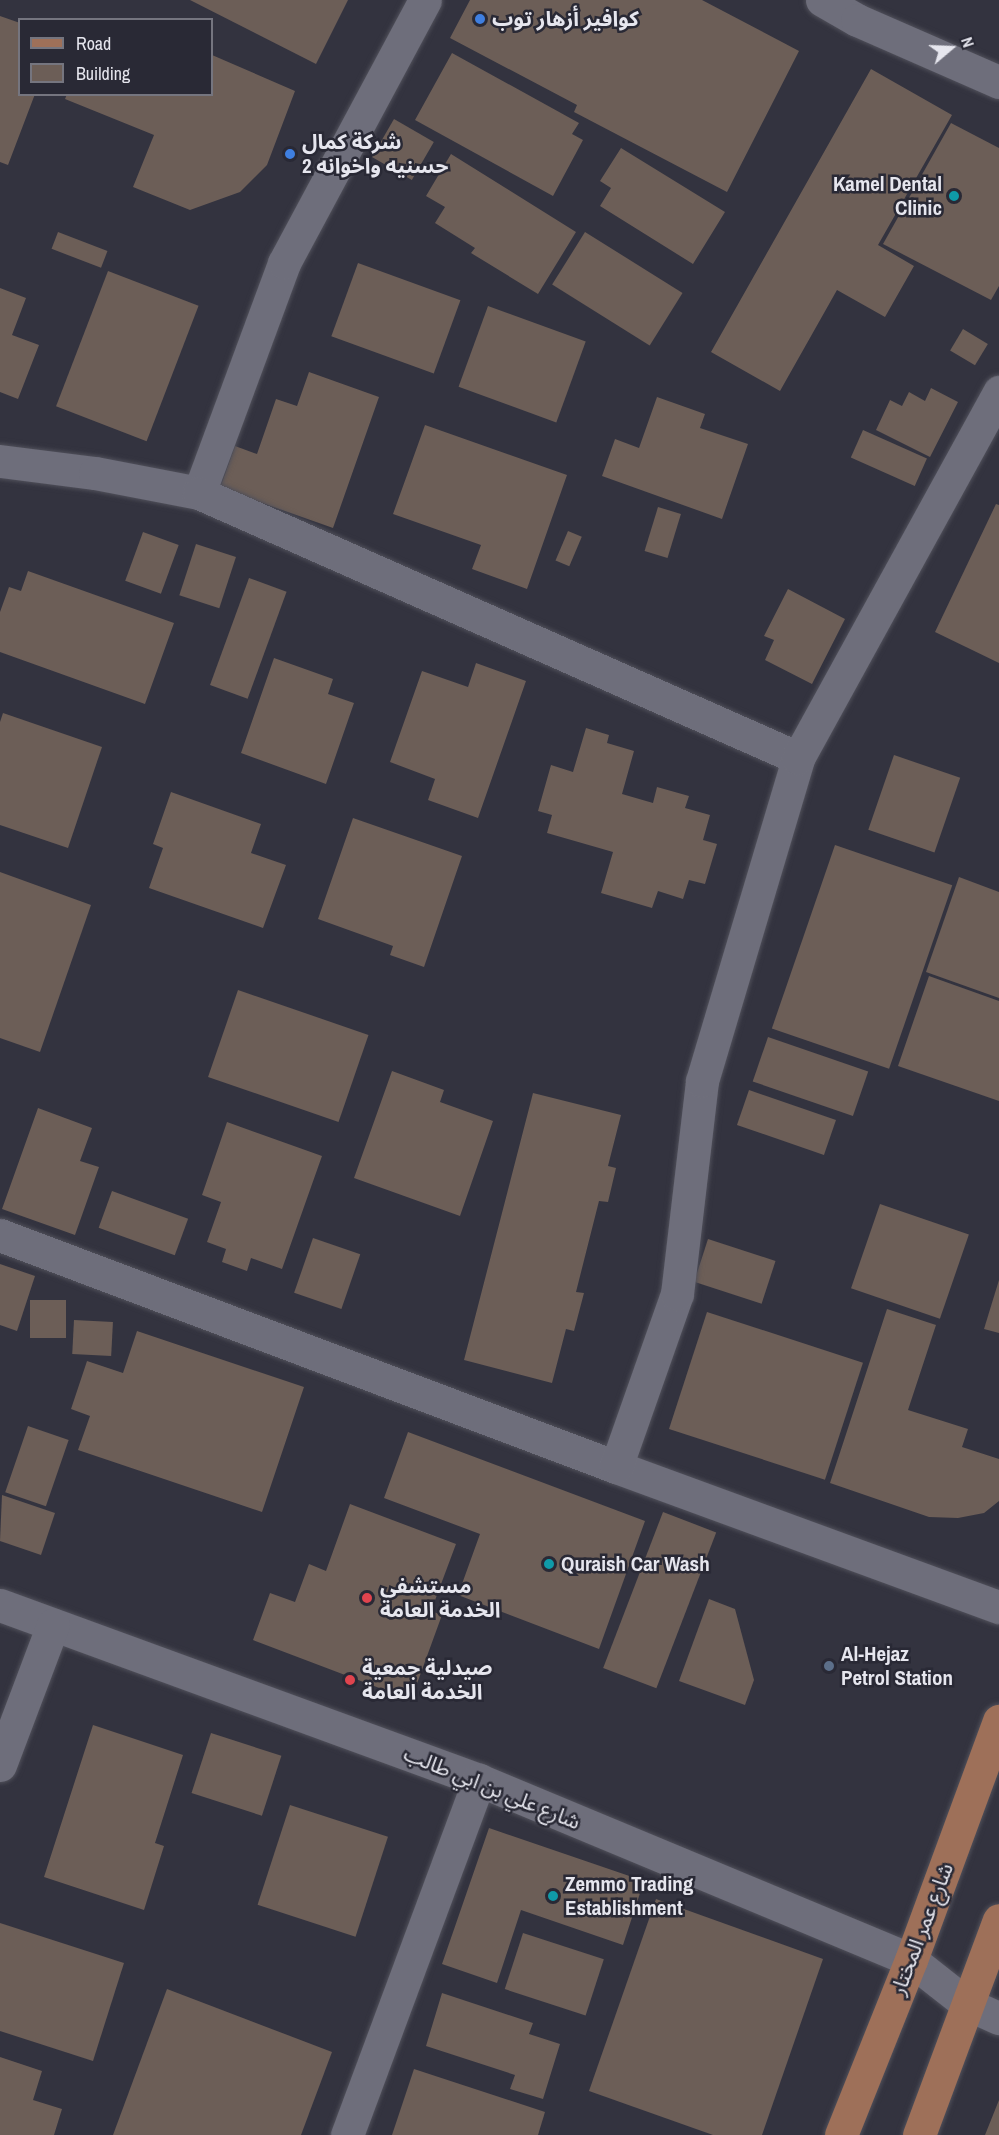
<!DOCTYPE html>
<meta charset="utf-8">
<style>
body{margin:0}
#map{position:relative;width:999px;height:2135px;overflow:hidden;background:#33333f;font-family:"Archivo Narrow","Noto Sans Arabic",sans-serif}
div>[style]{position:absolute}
.building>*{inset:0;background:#6c5e57;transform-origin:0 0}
.roads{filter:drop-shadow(0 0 2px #50505a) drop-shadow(0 0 2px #50505a)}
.minor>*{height:33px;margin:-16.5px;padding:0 16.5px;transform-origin:16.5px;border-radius:16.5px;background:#6e6e7b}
.major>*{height:33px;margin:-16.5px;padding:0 16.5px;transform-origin:16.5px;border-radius:16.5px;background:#9e7059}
.dots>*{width:16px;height:16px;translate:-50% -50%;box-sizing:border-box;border:3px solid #292935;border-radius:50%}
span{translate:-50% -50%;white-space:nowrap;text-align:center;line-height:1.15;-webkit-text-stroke:5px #292935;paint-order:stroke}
.poi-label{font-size:21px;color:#e6e6ee;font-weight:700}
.left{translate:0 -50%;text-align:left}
.right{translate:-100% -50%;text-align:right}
.street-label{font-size:21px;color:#e6e6ee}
.legend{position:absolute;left:18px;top:18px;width:195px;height:78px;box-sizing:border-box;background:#292935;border:2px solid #75757f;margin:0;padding:8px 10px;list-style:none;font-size:18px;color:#e6e6ee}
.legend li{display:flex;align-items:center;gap:12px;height:30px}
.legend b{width:30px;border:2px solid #75757f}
.north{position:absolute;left:921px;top:18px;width:60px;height:60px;-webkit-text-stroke:4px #292935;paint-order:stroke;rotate:71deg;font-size:16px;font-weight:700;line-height:24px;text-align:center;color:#e6e6ee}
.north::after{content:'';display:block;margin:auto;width:21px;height:27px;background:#e6e6ee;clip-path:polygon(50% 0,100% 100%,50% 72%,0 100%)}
</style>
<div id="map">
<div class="building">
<div style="clip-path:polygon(190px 0,348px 0,316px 64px)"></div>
<div style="clip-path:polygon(470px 0,702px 0,799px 51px,727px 192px,574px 112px,577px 105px,450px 38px)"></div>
<div style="clip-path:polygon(0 16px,20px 23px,20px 94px,35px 94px,8px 165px,0 162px)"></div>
<div style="clip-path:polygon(452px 53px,579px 123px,572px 134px,583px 140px,553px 196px,415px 120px)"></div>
<div style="clip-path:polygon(212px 55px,295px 91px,267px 165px,240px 192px,190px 210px,133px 187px,154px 135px,65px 99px,67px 94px,212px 94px)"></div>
<div style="clip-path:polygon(871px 69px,952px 115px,878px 245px,914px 266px,885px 317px,837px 290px,780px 391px,711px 352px)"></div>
<div style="left:394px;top:119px;width:46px;height:44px;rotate:30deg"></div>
<div style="clip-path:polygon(951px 123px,999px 148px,999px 286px,991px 300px,883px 244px)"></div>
<div style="clip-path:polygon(621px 148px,725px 212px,693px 264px,600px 206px,611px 188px,600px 181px)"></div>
<div style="clip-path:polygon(451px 154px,576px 232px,538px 294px,471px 253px,475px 248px,435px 223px,445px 207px,426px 196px)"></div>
<div style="left:58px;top:232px;width:53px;height:18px;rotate:21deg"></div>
<div style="left:585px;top:232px;width:115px;height:62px;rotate:32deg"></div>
<div style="left:358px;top:263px;width:109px;height:78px;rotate:20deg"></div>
<div style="left:108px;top:271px;width:97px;height:145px;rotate:21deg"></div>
<div style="clip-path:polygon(0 288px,26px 298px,12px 335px,39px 345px,18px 399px,0 392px)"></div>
<div style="left:488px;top:306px;width:104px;height:86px;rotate:20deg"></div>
<div style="left:963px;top:329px;width:29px;height:25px;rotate:31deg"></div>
<div style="clip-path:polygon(309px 372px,379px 397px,333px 528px,220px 488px,235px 446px,257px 454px,276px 399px,297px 406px)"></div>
<div style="clip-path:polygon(931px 388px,958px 402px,930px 457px,876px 430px,890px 400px,902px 406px,909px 392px,925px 401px)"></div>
<div style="clip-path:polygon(657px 397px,705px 414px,700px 428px,748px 444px,722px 519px,602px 476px,615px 439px,639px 448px)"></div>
<div style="clip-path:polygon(425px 425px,567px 475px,527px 589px,472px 569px,481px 545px,393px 514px)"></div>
<div style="left:863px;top:430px;width:70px;height:30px;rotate:24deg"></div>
<div style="clip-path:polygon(996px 504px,999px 505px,999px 663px,935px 632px)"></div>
<div style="left:658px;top:507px;width:24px;height:46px;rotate:17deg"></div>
<div style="left:568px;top:531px;width:15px;height:32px;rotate:23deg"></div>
<div style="left:143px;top:532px;width:38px;height:52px;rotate:20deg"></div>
<div style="left:196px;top:544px;width:42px;height:54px;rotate:18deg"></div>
<div style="clip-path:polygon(28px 571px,174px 623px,145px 704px,0 652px,0 612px,9px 587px,21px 591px)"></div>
<div style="left:249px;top:578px;width:40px;height:114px;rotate:20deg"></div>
<div style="clip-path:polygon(788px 589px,845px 619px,812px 684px,765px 660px,774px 640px,764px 636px)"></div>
<div style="clip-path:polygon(274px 658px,333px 679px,328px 694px,354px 703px,326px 784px,241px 753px)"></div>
<div style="clip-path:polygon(476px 663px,526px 681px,478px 818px,428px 800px,435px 779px,390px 762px,422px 671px,468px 687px)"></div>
<div style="clip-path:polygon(3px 713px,102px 747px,68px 848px,0 825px,0 722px)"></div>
<div style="clip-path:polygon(586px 728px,609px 735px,607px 743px,634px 751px,622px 794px,653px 803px,657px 787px,689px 796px,685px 808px,710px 815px,703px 840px,717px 844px,705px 884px,689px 880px,683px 899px,658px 891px,652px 908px,601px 893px,613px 852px,547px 833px,552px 815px,538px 811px,551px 765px,573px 772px)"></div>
<div style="left:894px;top:755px;width:70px;height:79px;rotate:19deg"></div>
<div style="clip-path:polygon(171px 792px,261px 824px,251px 853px,286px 865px,263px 928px,149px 888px,163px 848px,153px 844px)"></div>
<div style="clip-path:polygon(353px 818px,462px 856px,424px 967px,390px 955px,393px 946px,318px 919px)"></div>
<div style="left:835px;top:845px;width:124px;height:194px;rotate:19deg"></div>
<div style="clip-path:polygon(0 872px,91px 905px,40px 1052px,0 1038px)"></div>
<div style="clip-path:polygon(959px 877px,999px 892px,999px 998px,926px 972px)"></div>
<div style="clip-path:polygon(929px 976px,999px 1001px,999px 1101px,898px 1066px)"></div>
<div style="left:238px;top:990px;width:138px;height:92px;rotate:19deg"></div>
<div style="left:768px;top:1037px;width:106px;height:47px;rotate:19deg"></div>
<div style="clip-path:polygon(392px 1071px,444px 1090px,440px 1102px,493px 1121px,460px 1216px,354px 1178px)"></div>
<div style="left:749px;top:1090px;width:92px;height:37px;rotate:19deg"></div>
<div style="clip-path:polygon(533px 1093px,621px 1115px,608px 1166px,616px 1168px,608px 1202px,599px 1201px,576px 1292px,584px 1293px,574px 1331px,566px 1329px,552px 1383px,464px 1360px)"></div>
<div style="clip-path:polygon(38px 1108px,92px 1128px,80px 1161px,99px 1167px,75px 1235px,2px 1209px)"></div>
<div style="clip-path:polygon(227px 1122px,322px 1156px,282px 1269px,251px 1258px,247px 1271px,222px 1262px,226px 1249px,207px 1242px,221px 1202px,202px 1195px)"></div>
<div style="left:112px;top:1191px;width:81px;height:39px;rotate:20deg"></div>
<div style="left:880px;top:1204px;width:94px;height:89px;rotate:19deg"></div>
<div style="left:313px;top:1238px;width:50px;height:58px;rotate:19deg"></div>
<div style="left:708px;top:1239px;width:71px;height:45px;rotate:18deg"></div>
<div style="clip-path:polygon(0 1264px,35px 1276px,17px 1331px,0 1325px)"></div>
<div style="clip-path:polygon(999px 1280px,999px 1333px,984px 1329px)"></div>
<div style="left:30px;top:1300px;width:36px;height:38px"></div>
<div style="clip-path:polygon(887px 1309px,936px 1325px,908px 1410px,968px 1429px,962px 1447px,999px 1459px,999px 1501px,984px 1513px,958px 1518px,929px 1517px,830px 1483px)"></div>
<div style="left:707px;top:1312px;width:164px;height:123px;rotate:18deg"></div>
<div style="left:74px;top:1320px;width:39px;height:34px;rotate:3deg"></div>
<div style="clip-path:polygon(137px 1331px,304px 1387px,262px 1512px,78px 1450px,90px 1416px,71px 1409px,87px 1361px,123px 1373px)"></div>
<div style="left:28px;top:1426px;width:43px;height:70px;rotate:19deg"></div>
<div style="clip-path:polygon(408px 1432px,645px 1521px,599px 1649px,458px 1595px,480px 1534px,384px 1498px)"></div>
<div style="clip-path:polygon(2px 1495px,55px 1513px,41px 1555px,0 1541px)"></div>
<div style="clip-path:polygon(350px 1504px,456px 1544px,431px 1611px,442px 1615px,411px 1700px,253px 1640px,270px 1593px,295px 1602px,309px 1564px,326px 1571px)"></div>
<div style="left:663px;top:1512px;width:57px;height:167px;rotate:21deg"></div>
<div style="clip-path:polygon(709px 1599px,735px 1609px,754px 1680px,745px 1705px,679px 1681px)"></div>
<div style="clip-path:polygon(93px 1725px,183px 1755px,155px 1843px,164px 1846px,144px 1910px,44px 1877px)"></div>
<div style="left:211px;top:1733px;width:74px;height:63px;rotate:18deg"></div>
<div style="left:290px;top:1805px;width:103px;height:105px;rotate:18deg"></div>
<div style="clip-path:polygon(489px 1828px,644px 1881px,623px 1945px,521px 1910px,497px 1983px,442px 1964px)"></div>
<div style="clip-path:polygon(656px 1899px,823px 1959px,762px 2135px,713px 2135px,589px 2091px)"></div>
<div style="clip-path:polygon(0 1923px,124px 1963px,93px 2061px,0 2031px)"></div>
<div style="left:523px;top:1933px;width:85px;height:59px;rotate:18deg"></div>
<div style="clip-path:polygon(167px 1989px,332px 2052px,301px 2135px,113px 2135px)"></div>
<div style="clip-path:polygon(442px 1993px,533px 2023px,529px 2034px,560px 2044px,543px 2099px,510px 2089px,515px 2075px,426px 2046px)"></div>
<div style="clip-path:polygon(0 2057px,42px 2071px,33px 2100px,62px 2109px,54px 2135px,0 2135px)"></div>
<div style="clip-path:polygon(414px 2069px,545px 2112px,538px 2135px,392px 2135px)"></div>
<div style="clip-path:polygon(999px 2100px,999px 2135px,985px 2135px)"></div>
</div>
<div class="roads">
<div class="minor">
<div style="left:822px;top:0;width:40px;rotate:29.7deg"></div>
<div style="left:857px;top:20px;width:155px;rotate:23.6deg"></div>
<div style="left:0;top:461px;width:96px;rotate:7.2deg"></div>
<div style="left:95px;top:473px;width:106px;rotate:10.9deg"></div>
<div style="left:199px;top:493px;width:245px;rotate:-69.7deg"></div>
<div style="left:284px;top:263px;width:298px;rotate:-61.8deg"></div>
<div style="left:199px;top:493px;width:655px;rotate:23.86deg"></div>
<div style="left:0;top:1235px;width:658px;rotate:20.64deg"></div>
<div style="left:616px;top:1467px;width:408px;rotate:20.1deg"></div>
<div style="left:616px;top:1467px;width:183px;rotate:-70.6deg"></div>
<div style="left:677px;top:1294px;width:214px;rotate:-83.3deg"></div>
<div style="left:702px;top:1081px;width:337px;rotate:-73.4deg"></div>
<div style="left:798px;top:758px;width:418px;rotate:-61.2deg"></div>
<div style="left:0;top:1605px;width:510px;rotate:20.07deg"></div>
<div style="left:479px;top:1780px;width:468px;rotate:22.6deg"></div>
<div style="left:911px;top:1960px;width:71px;rotate:38.2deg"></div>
<div style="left:967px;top:2004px;width:35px;rotate:24deg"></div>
<div style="left:0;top:1765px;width:150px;rotate:-69.3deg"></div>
<div style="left:347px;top:2135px;width:379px;rotate:-69.6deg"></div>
</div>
<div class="major">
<div style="left:841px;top:2135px;width:188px;rotate:-68.2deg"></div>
<div style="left:911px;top:1960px;width:255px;rotate:-69.8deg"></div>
<div style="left:919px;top:2135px;width:229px;rotate:-69.6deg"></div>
</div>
</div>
<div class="dots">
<div style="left:480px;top:19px;background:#3f7fe0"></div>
<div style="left:290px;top:154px;background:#3f7fe0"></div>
<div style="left:954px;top:196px;background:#0f9aa8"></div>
<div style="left:549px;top:1564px;background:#0f9aa8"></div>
<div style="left:367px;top:1598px;background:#e0444e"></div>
<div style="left:829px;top:1666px;background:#5c6f8a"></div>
<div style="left:350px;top:1680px;background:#e0444e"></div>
<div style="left:553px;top:1896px;background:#0f9aa8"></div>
</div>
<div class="poi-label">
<span class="left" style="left:492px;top:19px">كوافير أزهار توب</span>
<span class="left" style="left:302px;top:154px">شركة كمال<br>حسنيه واخوانه 2</span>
<span class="right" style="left:942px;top:196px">Kamel Dental<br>Clinic</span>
<span class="left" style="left:561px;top:1564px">Quraish Car Wash</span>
<span class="left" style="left:380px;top:1598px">مستشفى<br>الخدمة العامة</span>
<span class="left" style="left:841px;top:1666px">Al-Hejaz<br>Petrol Station</span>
<span class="left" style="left:362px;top:1680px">صيدلية جمعية<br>الخدمة العامة</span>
<span class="left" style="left:565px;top:1896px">Zemmo Trading<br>Establishment</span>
</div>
<div class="street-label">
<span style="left:492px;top:1788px;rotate:22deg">شارع علي بن ابي طالب</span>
<span style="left:922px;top:1929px;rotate:-69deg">شارع عمر المختار</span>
</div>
<ul class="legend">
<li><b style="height:8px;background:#9e7059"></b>Road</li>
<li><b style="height:16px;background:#6c5e57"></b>Building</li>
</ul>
<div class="north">N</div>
</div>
